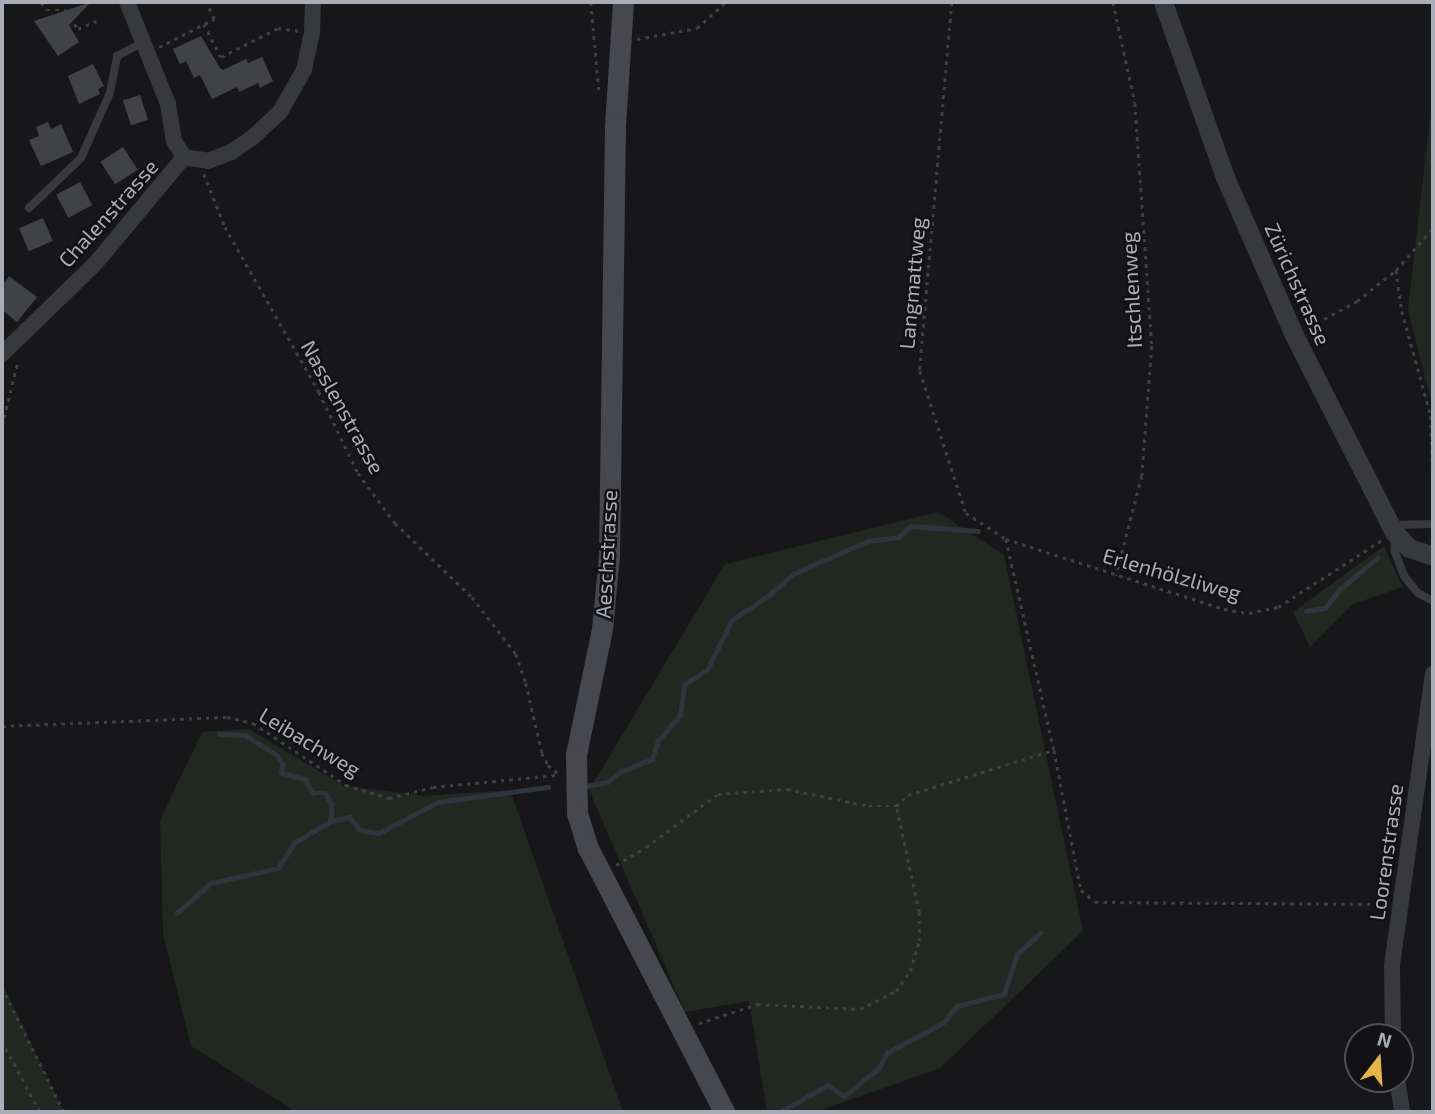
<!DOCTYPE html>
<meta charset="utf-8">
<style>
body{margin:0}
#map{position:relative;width:1435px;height:1114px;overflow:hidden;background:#171719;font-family:"Exo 2",sans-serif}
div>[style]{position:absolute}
.green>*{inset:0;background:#212822}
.stream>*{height:4.5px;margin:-2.25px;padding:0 2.25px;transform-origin:2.25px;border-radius:2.25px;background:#2e353c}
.building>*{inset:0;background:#414245;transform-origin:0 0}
.path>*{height:2.5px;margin-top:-1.25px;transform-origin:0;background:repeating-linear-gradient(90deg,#3e4044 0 3.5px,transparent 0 8.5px)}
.service>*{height:8px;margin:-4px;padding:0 4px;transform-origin:4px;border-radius:4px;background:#38393d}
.minor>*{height:16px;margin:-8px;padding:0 8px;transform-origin:8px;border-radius:8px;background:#38393d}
.tertiary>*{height:19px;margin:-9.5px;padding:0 9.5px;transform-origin:9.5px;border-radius:9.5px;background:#38393d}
.secondary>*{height:21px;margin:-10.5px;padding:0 10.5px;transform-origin:10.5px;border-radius:10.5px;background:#46484d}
span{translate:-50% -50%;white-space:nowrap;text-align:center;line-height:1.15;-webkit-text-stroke:5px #121214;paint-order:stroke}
.street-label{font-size:21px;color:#aaadb7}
.frame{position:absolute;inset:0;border:4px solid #aaadb7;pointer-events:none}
.north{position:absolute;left:1344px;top:1023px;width:70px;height:70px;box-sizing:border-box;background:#121214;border:2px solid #4f5055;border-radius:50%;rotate:17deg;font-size:19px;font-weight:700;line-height:28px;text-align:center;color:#aaadb7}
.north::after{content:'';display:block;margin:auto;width:24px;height:32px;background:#e5b543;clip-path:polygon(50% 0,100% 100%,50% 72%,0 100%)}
</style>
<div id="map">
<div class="green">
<div style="clip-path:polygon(1433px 92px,1433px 409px,1408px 309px)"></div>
<div style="clip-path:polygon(938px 512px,1004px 555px,1083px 931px,940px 1068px,816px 1112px,767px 1112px,749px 1001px,685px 1012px,589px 790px,725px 564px)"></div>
<div style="clip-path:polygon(1384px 546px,1403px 587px,1353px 604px,1310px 647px,1293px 612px)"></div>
<div style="clip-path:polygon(249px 729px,344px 786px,426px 796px,510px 790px,623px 1112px,296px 1112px,191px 1046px,163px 934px,160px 820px,202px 732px)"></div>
<div style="clip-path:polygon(2px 983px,64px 1112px,2px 1112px)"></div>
</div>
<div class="stream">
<div style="left:1306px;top:611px;width:19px;rotate:-9deg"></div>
<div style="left:1325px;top:608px;width:23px;rotate:-52deg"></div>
<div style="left:1339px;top:590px;width:50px;rotate:-40.1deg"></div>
<div style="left:219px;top:734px;width:26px;rotate:2deg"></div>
<div style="left:245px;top:735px;width:38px;rotate:32deg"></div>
<div style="left:277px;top:755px;width:11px;rotate:56deg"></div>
<div style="left:283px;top:764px;width:9px;rotate:103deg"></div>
<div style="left:281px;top:773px;width:25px;rotate:14deg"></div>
<div style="left:305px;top:779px;width:16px;rotate:60deg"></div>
<div style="left:313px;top:793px;width:12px"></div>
<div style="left:325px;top:793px;width:13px;rotate:58deg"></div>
<div style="left:332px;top:804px;width:17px;rotate:93deg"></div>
<div style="left:587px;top:786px;width:21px;rotate:-11deg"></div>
<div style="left:608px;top:782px;width:16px;rotate:-40deg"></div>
<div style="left:620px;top:772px;width:35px;rotate:-22deg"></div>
<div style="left:652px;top:759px;width:19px;rotate:-72deg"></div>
<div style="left:658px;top:741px;width:34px;rotate:-50deg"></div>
<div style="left:680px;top:715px;width:30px;rotate:-82deg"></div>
<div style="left:684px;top:685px;width:27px;rotate:-33deg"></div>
<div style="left:707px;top:670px;width:56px;rotate:-63.4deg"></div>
<div style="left:732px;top:620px;width:45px;rotate:-34deg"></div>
<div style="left:769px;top:595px;width:32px;rotate:-41deg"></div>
<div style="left:793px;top:574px;width:82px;rotate:-23.7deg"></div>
<div style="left:868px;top:541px;width:31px;rotate:-7deg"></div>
<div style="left:899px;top:537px;width:16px;rotate:-43deg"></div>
<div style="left:911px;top:526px;width:67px;rotate:4.3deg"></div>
<div style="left:177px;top:913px;width:45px;rotate:-41.4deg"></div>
<div style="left:211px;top:883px;width:69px;rotate:-12.6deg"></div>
<div style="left:278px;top:868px;width:30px;rotate:-57deg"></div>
<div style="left:294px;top:843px;width:43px;rotate:-30.7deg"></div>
<div style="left:331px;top:821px;width:19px;rotate:-12deg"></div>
<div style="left:350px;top:817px;width:16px;rotate:52deg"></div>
<div style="left:360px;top:830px;width:19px;rotate:9deg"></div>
<div style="left:379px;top:833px;width:67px;rotate:-27.7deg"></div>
<div style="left:438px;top:802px;width:111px;rotate:-7.8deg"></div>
<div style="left:780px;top:1112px;width:55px;rotate:-29.4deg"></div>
<div style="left:828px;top:1085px;width:19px;rotate:35deg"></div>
<div style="left:844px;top:1096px;width:43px;rotate:-38.5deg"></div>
<div style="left:878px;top:1069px;width:18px;rotate:-61deg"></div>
<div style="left:887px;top:1053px;width:65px;rotate:-28.5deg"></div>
<div style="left:944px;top:1022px;width:21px;rotate:-51deg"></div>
<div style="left:957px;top:1006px;width:49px;rotate:-14.3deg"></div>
<div style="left:1004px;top:994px;width:42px;rotate:-72deg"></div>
<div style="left:1017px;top:954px;width:31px;rotate:-42deg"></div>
</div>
<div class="building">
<div style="clip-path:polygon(91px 2px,69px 25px,79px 42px,58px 56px,34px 21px)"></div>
<div style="clip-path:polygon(201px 36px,220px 68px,223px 70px,246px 59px,248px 63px,262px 57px,273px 81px,260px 88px,258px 83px,239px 92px,237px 87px,212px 99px,200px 75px,194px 78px,186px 61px,180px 64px,173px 49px)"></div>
<div style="clip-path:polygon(93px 64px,104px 86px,98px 89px,100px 94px,79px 104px,68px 76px)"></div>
<div style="left:140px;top:95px;width:26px;height:18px;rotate:72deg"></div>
<div style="clip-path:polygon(48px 122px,51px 129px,61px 124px,73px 152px,41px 166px,29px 140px,39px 136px,36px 127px)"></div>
<div style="left:123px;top:147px;width:27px;height:27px;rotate:57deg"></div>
<div style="left:80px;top:182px;width:26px;height:27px;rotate:62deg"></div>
<div style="left:43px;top:218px;width:25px;height:26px;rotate:67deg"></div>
<div style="clip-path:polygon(9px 276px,37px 297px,17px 322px,2px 310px,2px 286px)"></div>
</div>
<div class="path">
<div style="left:41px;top:2px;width:10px;rotate:53deg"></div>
<div style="left:47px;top:10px;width:18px"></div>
<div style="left:65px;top:10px;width:23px;rotate:56deg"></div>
<div style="left:78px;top:29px;width:20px;rotate:-24deg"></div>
<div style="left:591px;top:2px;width:88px;rotate:84.8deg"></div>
<div style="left:952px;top:2px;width:370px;rotate:95deg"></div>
<div style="left:920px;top:371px;width:149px;rotate:72.1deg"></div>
<div style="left:966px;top:513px;width:48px;rotate:33deg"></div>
<div style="left:1006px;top:539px;width:229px;rotate:17.8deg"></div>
<div style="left:1224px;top:609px;width:25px;rotate:9deg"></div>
<div style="left:1249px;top:613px;width:30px;rotate:-12deg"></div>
<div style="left:1278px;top:607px;width:124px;rotate:-32.8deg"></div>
<div style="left:1113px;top:2px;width:103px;rotate:77.7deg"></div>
<div style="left:1135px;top:103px;width:244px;rotate:86deg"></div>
<div style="left:1152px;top:346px;width:130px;rotate:94.4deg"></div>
<div style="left:1142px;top:476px;width:103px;rotate:104.6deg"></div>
<div style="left:204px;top:24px;width:37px;rotate:63deg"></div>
<div style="left:221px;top:57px;width:64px;rotate:-27deg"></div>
<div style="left:278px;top:28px;width:21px;rotate:8deg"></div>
<div style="left:637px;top:39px;width:61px;rotate:-10.4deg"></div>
<div style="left:697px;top:28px;width:39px;rotate:-42deg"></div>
<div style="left:159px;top:47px;width:62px;rotate:-27deg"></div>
<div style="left:214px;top:19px;width:19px;rotate:-115deg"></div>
<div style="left:204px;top:174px;width:57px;rotate:68.4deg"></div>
<div style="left:225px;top:227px;width:190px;rotate:60.3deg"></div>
<div style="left:319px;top:392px;width:90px;rotate:64.3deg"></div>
<div style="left:358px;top:473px;width:62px;rotate:53.5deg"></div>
<div style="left:395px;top:523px;width:107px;rotate:43.9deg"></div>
<div style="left:472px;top:597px;width:72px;rotate:52.3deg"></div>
<div style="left:516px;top:654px;width:31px;rotate:71deg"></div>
<div style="left:526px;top:683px;width:72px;rotate:77.1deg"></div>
<div style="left:542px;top:753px;width:13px;rotate:63deg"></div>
<div style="left:548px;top:765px;width:17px;rotate:40deg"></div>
<div style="left:1396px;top:270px;width:41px;rotate:81.7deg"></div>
<div style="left:1402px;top:311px;width:109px;rotate:74.6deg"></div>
<div style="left:1431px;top:416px;width:70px;rotate:88.4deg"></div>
<div style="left:1309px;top:327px;width:55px;rotate:-28.4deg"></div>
<div style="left:1357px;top:301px;width:50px;rotate:-38.5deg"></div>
<div style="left:1396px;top:270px;width:56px;rotate:-48.6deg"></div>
<div style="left:2px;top:426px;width:68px;rotate:-76.4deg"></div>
<div style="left:1006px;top:539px;width:216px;rotate:77.2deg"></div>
<div style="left:1054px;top:750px;width:143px;rotate:79.1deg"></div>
<div style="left:1081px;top:890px;width:18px;rotate:41deg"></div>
<div style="left:1095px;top:902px;width:292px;rotate:0.4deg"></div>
<div style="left:2px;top:726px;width:225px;rotate:-2.3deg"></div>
<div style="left:227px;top:717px;width:27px;rotate:13deg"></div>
<div style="left:253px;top:723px;width:112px;rotate:33.7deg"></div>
<div style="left:346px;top:785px;width:45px;rotate:16.8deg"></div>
<div style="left:389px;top:798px;width:45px;rotate:-14deg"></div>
<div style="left:433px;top:787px;width:124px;rotate:-5.6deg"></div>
<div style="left:616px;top:865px;width:35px;rotate:-31deg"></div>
<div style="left:646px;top:847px;width:89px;rotate:-36.4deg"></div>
<div style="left:718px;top:794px;width:69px;rotate:-4.1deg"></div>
<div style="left:787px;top:789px;width:84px;rotate:11.7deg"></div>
<div style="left:869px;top:806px;width:27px"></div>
<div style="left:896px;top:806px;width:16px;rotate:-43deg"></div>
<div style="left:908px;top:795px;width:152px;rotate:-17.2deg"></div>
<div style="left:2px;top:987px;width:140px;rotate:63.6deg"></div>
<div style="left:699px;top:1023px;width:62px;rotate:-17.9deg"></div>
<div style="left:758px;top:1004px;width:102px;rotate:2.8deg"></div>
<div style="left:860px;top:1009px;width:40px;rotate:-26.6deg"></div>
<div style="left:896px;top:991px;width:24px;rotate:-55deg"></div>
<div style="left:910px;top:971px;width:31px;rotate:-73deg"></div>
<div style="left:919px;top:941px;width:29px;rotate:-90deg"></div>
<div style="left:919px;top:912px;width:108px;rotate:-102.2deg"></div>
<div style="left:2px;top:1041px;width:81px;rotate:61.8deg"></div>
<div style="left:1404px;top:1046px;width:21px;rotate:85deg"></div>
</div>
<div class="service">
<div style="left:29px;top:208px;width:72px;rotate:-43.9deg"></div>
<div style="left:81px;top:158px;width:71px;rotate:-66deg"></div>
<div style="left:110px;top:93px;width:38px;rotate:-79deg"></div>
<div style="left:117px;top:56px;width:30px;rotate:-28deg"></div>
<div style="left:1391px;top:525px;width:42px;rotate:-1.4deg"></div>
<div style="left:1394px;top:539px;width:13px;rotate:86deg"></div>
<div style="left:1395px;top:552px;width:26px;rotate:69deg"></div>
<div style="left:1404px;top:576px;width:22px;rotate:51deg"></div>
<div style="left:1418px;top:593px;width:17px;rotate:28deg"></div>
</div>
<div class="minor">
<div style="left:127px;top:2px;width:110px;rotate:68.1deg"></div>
<div style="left:168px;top:104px;width:37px;rotate:81deg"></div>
<div style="left:174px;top:141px;width:19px;rotate:58deg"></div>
<div style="left:184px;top:157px;width:24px;rotate:9deg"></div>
<div style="left:208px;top:161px;width:25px;rotate:-21deg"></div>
<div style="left:231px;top:152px;width:25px;rotate:-34deg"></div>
<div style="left:252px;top:138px;width:38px;rotate:-43deg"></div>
<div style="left:280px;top:112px;width:48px;rotate:-60.3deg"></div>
<div style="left:304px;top:70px;width:39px;rotate:-78deg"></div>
<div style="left:312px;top:32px;width:30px;rotate:-88deg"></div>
<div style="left:2px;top:354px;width:129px;rotate:-44.1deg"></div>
<div style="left:95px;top:264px;width:139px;rotate:-50.2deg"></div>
<div style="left:1393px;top:1037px;width:72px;rotate:-90.8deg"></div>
<div style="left:1392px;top:965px;width:294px;rotate:-82deg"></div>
<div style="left:1397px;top:1079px;width:33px;rotate:81deg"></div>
</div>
<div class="tertiary">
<div style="left:1163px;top:2px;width:186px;rotate:70.5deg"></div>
<div style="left:1225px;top:177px;width:172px;rotate:66.4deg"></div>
<div style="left:1294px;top:335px;width:221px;rotate:63.1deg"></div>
<div style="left:1394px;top:532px;width:22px;rotate:47deg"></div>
<div style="left:1409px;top:548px;width:25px;rotate:18deg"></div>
</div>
<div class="secondary">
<div style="left:623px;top:2px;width:125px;rotate:93.7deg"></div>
<div style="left:615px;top:127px;width:429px;rotate:90.8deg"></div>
<div style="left:609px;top:556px;width:73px;rotate:95.5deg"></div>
<div style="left:602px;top:629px;width:128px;rotate:101.7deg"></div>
<div style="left:576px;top:754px;width:59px;rotate:89deg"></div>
<div style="left:577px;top:813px;width:37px;rotate:73deg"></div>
<div style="left:588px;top:848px;width:297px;rotate:62.7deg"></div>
</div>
<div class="street-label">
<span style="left:108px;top:213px;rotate:-48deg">Chalenstrasse</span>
<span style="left:912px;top:283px;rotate:-85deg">Langmattweg</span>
<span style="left:1298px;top:284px;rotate:66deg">Zürichstrasse</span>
<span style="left:1131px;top:290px;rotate:-93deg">Itschlenweg</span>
<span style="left:343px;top:407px;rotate:61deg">Nasslenstrasse</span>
<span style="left:606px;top:554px;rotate:-87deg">Aeschstrasse</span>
<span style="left:1172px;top:574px;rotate:16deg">Erlenhölzliweg</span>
<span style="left:310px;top:742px;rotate:31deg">Leibachweg</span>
<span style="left:1386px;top:852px;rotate:-82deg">Loorenstrasse</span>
</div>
<div class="frame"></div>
<div class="north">N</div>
</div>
